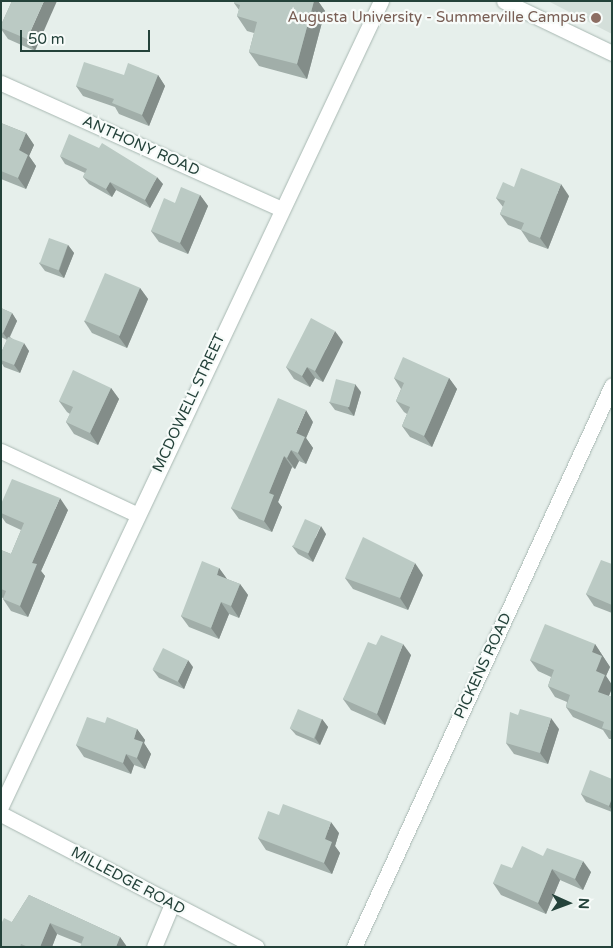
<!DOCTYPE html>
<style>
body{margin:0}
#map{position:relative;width:613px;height:948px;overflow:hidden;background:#e6efeb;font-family:"Varela Round",sans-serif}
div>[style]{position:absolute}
.built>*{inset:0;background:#d4dfda}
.roads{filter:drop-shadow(0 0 1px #a8b8b2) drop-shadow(0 0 1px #a8b8b2)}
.street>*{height:15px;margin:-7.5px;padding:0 7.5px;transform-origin:7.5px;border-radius:7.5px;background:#fff}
.secondary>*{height:15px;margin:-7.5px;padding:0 7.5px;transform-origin:7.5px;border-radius:7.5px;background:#fff}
.wall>*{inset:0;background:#a1aea9}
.shaded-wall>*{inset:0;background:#838d89}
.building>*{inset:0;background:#bbcac4;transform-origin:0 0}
.dots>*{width:14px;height:14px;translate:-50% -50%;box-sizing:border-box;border:2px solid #f7fbf9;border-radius:50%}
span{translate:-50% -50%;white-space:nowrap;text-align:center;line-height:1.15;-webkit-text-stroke:4.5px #f7fbf9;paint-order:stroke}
.education-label{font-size:15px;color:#785e54}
.right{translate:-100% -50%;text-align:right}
.street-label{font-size:15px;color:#24423a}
.frame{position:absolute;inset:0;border:2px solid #24423a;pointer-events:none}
.north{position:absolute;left:543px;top:878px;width:50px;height:50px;-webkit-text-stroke:4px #f7fbf9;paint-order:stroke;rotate:92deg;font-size:14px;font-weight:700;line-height:20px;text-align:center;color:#24423a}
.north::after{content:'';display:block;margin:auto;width:18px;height:22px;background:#24423a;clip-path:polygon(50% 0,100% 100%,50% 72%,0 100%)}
.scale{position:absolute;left:20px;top:30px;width:130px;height:22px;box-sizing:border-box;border:2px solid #24423a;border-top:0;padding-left:6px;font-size:15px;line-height:18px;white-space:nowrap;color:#24423a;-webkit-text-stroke:4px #f7fbf9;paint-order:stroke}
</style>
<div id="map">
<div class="built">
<div style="clip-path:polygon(548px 1px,612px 1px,612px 34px)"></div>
</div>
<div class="roads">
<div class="street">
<div style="left:504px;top:1px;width:120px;rotate:25.7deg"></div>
<div style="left:1px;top:83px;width:307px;rotate:24.2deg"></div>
<div style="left:1px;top:451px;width:149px;rotate:25deg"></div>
<div style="left:1px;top:806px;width:890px;rotate:-64.73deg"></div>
<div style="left:154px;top:947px;width:47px;rotate:-67.3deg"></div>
<div style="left:354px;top:947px;width:618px;rotate:-65.34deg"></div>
</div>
<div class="secondary">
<div style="left:1px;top:814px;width:288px;rotate:27.5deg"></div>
</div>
</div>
<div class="wall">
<div style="clip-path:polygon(12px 1px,35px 51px,8px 39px,1px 29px,1px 25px)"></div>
<div style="clip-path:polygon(234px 1px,318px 1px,325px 11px,307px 79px,259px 66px,249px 52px,254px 33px,247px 31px,237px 16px,239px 10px,234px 3px)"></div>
<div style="clip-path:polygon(124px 75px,158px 75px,165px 86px,149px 126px,119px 114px,115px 107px,83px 96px,76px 86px)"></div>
<div style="clip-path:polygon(1px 123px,26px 133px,34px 145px,29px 156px,36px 166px,26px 189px,1px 179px)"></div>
<div style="clip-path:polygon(60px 156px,163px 184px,150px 208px,116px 190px,112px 197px,89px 184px,83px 177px,85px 173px,65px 164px)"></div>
<div style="clip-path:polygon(514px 187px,569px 196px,548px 249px,529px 242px,521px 230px,508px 225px,500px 214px,503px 207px,496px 198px)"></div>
<div style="clip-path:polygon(200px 195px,208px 206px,188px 254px,159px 242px,151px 231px,175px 203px)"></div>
<div style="clip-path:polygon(68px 245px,74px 253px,64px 278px,45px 271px,39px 263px)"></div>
<div style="clip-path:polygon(140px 288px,148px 299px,127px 348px,92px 333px,84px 321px)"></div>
<div style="clip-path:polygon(1px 308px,12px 313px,17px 321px,10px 337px,29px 351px,20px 373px,4px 367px,1px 362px,1px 353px,7px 340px,1px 337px)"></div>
<div style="clip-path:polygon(343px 342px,323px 382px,315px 378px,310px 387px,294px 379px,286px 367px)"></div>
<div style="clip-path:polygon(394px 378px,449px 378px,457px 389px,432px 447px,410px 437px,402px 426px,407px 414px,404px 412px,396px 401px,401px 389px)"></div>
<div style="clip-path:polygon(111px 388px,119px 399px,98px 445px,74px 434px,66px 422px,70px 414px,67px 412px,59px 401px)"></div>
<div style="clip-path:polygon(361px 392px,354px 416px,335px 410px,329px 402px)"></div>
<div style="clip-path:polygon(313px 422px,306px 438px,313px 448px,306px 464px,299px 461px,295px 469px,292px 467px,278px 502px,282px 507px,272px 532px,239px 519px,231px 508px)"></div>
<div style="clip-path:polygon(1px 504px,68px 510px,41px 571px,45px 576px,28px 617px,11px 611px,3px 599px,3px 598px,1px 597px,1px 550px,11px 554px,21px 530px,6px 523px,1px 516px)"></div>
<div style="clip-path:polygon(326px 534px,313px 562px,298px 554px,292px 546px)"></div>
<div style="clip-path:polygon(612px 564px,612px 613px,594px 606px,586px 594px)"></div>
<div style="clip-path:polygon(219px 568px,227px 579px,240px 584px,248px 595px,239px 618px,229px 614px,219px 639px,189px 627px,181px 616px)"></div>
<div style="clip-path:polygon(423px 575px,408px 610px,353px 589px,345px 578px)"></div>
<div style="clip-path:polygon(595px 644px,610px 667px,606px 676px,612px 685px,612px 688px,609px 696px,612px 697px,612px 739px,609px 739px,603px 730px,573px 717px,566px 707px,567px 702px,555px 697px,548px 686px,551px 677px,538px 671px,530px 660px)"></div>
<div style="clip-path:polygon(376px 645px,411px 655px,385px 725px,351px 710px,343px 699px)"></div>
<div style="clip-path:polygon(193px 667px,184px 689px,159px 678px,153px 670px)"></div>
<div style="clip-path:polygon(322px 719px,328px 727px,320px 745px,296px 735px,290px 728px)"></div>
<div style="clip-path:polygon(105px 723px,137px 729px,145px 740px,144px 743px,151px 754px,145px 769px,134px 765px,131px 774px,84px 757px,76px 745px)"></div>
<div style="clip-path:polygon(559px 729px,548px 764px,514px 754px,506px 743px)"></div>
<div style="clip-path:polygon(612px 779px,612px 812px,586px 802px,581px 794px)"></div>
<div style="clip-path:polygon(279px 815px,339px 833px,335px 846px,340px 853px,332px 874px,266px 850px,258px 838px)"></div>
<div style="clip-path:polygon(543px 856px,591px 872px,583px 890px,560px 880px,546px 914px,501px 895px,493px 883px,512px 868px)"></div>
<div style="clip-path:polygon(29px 895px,120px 937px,127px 947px,80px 947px,82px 944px,57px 934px,52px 947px,1px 947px,12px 922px)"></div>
</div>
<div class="shaded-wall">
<div style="clip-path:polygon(44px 1px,57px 1px,35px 51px,27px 39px)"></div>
<div style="clip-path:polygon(314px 1px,318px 1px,325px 11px,307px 79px,297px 64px)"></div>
<div style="clip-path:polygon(158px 75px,165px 86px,149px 126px,142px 115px)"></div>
<div style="clip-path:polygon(26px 133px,34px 145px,29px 156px,36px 166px,26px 189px,18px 178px,19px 150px)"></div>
<div style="clip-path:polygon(157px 177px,163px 184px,150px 208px,145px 200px)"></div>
<div style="clip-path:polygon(110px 182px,116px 190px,112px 197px,106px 189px)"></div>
<div style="clip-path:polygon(561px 184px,569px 196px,548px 249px,540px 238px)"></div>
<div style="clip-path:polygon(200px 195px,208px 206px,188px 254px,180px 243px)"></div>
<div style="clip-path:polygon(68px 245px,74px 253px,64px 278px,59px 271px)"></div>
<div style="clip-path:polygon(140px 288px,148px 299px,127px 348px,119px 337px)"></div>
<div style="clip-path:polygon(12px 313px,17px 321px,8px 340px,3px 333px)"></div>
<div style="clip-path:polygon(335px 331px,343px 342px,323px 382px,315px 371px)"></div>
<div style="clip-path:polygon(24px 343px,29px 351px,20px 373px,14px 365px)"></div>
<div style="clip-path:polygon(307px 367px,315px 378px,310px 387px,302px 376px)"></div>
<div style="clip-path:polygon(449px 378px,457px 389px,432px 447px,424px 436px)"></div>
<div style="clip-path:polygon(355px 384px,361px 392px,354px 416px,348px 408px)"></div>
<div style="clip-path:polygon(111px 388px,119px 399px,98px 445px,90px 433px)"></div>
<div style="clip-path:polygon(306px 410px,313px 422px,306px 438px,313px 448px,306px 464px,298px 453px,296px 433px)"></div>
<div style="clip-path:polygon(291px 450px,299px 461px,295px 469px,287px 458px)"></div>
<div style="clip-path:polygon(284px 456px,292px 467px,278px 502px,282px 507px,272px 532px,264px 521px,269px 493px)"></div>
<div style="clip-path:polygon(60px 498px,68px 510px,41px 571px,45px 576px,28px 617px,20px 606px,32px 563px)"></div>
<div style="clip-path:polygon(321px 526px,326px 534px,313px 562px,308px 554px)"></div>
<div style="clip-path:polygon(415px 563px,423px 575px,408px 610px,400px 598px)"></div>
<div style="clip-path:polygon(219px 568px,227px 579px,217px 575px)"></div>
<div style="clip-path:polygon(240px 584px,248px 595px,239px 618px,231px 606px)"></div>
<div style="clip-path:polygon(221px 602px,229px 614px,219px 639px,211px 628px)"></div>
<div style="clip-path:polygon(403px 644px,411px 655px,385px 725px,377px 714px)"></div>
<div style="clip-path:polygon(595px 644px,610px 667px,606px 676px,612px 685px,612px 688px,606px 703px,598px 692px,596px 671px,592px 652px)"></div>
<div style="clip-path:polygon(188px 660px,193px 667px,184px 689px,178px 681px)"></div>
<div style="clip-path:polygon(551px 718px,559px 729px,548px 764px,540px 753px)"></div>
<div style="clip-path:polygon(322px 719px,328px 727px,320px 745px,315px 738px)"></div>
<div style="clip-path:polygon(137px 729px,145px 740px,144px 743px,151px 754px,145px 769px,137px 758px,134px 739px)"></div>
<div style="clip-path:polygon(126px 754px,134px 765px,131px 774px,123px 763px)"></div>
<div style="clip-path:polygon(612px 798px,612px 810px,609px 806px)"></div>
<div style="clip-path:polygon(331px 822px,339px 833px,335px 846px,340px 853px,332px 874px,324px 863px,325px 839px)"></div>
<div style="clip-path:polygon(583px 861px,591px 872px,583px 890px,575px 879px)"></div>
<div style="clip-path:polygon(552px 869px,560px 880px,546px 914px,538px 903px)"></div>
<div style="clip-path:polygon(50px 923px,57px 934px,52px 947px,40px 947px)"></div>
<div style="clip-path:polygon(120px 937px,127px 947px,116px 947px)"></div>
</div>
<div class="building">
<div style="clip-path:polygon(12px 1px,44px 1px,27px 39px,1px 28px,1px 25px)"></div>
<div style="clip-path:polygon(234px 1px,314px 1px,297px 64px,249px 52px,257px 22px,237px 16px,240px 5px,234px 3px)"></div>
<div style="clip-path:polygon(84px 62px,124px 75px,128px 63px,158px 75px,142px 115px,112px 103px,114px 99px,76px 86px)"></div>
<div style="clip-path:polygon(1px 123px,26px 133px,19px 150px,28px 155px,18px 178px,1px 171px)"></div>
<div style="clip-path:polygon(69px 134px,99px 148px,102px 143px,157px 177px,145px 200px,110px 182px,106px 189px,83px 177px,87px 169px,60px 156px)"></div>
<div style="clip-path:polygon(521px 168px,561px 184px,540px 238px,521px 230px,524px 223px,500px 214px,505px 201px,496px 198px,503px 182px,514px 187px)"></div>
<div style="clip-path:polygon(181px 187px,200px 195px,180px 243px,151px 231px,164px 198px,175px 203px)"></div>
<div style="left:49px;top:238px;width:20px;height:27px;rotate:20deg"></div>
<div style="left:105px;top:273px;width:38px;height:52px;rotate:23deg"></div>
<div style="clip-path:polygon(1px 308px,12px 313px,3px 333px,1px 332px)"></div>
<div style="clip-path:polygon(311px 318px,335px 331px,315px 371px,307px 367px,302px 376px,286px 367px)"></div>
<div style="clip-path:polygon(8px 337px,24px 343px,14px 365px,1px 360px,1px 353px)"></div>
<div style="clip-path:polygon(403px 357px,449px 378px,424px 436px,402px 426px,410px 407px,396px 401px,404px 383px,394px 378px)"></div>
<div style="clip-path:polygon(73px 370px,111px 388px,90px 433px,66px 422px,73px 407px,59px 401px)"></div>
<div style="left:336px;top:379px;width:20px;height:24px;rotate:15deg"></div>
<div style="clip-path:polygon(278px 398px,306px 410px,296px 433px,305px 437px,298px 453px,291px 450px,287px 458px,284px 456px,269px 493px,274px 495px,264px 521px,231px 508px)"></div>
<div style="clip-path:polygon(12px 479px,60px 498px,32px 563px,37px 564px,20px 606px,3px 599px,6px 591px,1px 589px,1px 550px,11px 554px,24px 523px,1px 513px,1px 504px)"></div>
<div style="left:305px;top:519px;width:17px;height:30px;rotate:24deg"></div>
<div style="clip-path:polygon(363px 537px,415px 563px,400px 598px,345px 578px)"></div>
<div style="clip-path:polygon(601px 560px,612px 564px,612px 605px,586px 594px)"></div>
<div style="clip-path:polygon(202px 561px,219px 568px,217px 575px,240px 584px,231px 606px,221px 602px,211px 628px,181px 616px)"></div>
<div style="clip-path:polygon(545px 624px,595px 644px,592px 652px,602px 656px,596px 671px,605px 675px,598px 692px,612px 697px,612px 731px,602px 728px,604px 722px,566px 707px,570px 695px,548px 686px,554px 670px,530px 660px)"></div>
<div style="clip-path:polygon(381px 635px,403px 644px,377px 714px,343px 699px,368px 642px,376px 645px)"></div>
<div style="left:163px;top:648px;width:28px;height:24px;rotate:26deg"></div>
<div style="left:298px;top:709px;width:26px;height:21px;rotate:23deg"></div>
<div style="clip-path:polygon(520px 709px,551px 718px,540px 753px,506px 743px,510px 712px,518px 715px)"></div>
<div style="clip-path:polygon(87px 717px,105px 723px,107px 717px,137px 729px,134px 739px,143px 742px,137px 758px,126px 754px,123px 763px,76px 745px)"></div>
<div style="clip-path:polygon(590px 770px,612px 779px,612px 798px,609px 806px,581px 794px)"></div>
<div style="clip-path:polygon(283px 804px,331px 822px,325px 839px,332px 842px,324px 863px,258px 838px,268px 811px,279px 815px)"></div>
<div style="clip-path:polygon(522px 846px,543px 856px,547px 848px,583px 861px,575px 879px,552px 869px,538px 903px,493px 883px,501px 864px,512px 868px)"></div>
<div style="clip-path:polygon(29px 895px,120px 937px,116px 947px,80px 947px,84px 937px,50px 923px,40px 947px,28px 947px,21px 944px,20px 947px,1px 947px,1px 924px,4px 918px,12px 922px)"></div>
</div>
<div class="dots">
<div style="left:596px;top:18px;background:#8d6e63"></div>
</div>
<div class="education-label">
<span class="right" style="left:586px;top:18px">Augusta University - Summerville Campus</span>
</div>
<div class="street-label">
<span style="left:141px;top:146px;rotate:24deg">ANTHONY ROAD</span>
<span style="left:189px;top:403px;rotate:-65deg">MCDOWELL STREET</span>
<span style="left:483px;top:666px;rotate:-65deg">PICKENS ROAD</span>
<span style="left:128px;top:881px;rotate:28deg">MILLEDGE ROAD</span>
</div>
<div class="frame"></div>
<div class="north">N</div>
<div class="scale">50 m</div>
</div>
